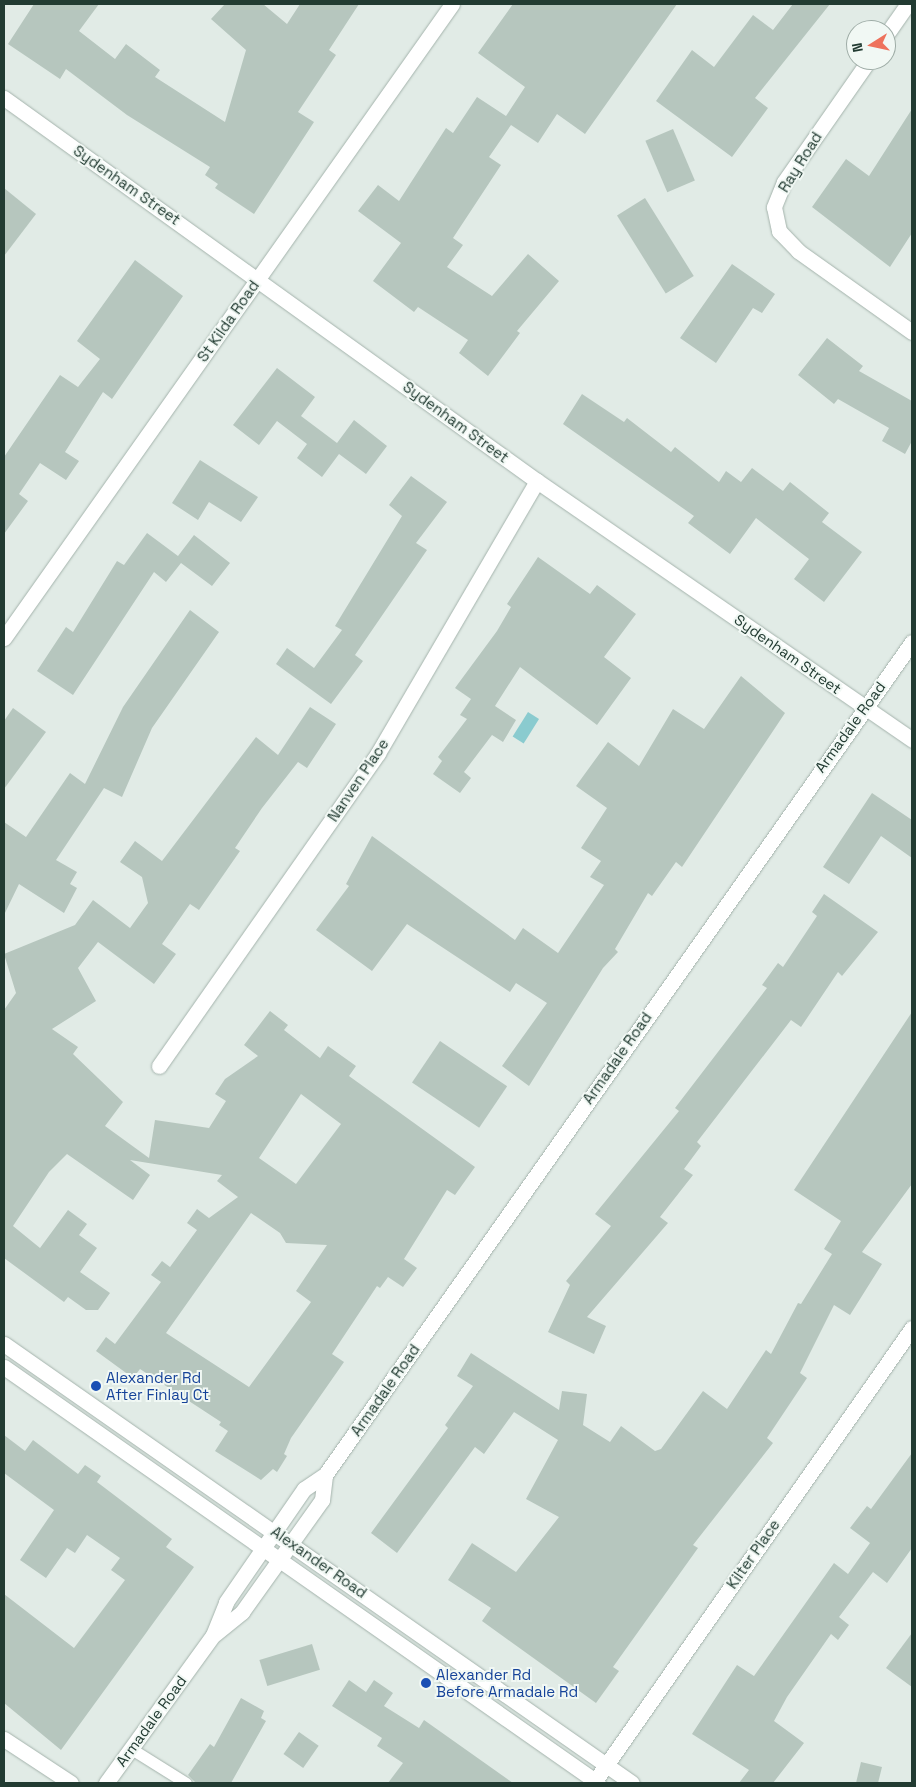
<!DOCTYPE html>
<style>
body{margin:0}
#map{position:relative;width:916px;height:1787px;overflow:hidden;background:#e1ebe6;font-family:"Space Grotesk",sans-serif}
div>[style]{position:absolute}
.water>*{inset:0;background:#8acbcf;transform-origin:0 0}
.building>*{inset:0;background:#b6c6be;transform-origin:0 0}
.roads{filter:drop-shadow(0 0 1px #a4b3ac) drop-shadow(0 0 1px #a4b3ac)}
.lane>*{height:11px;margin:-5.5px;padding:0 5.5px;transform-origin:5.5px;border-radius:5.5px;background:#fff}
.street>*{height:15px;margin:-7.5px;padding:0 7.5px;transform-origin:7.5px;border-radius:7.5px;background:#fff}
.secondary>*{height:15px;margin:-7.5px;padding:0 7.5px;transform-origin:7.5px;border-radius:7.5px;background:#fff}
.dots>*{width:14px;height:14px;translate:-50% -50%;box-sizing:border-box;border:2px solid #f1f8f4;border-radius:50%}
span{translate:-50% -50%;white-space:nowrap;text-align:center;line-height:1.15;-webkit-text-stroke:4px #f1f8f4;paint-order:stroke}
.street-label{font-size:15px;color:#223b32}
.transit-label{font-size:15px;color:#164399}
.left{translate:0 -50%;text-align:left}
.frame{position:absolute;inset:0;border:5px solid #223b32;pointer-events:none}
.north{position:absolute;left:846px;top:20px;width:50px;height:50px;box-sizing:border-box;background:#f1f8f4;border:1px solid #9eaca6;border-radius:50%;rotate:260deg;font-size:14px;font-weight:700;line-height:20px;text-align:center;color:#223b32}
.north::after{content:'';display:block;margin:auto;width:18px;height:22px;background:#ee725c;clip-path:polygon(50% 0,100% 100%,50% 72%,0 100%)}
</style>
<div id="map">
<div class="water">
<div style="left:528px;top:712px;width:13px;height:29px;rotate:32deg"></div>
</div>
<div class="building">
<div style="clip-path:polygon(34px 4px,99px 4px,79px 31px,115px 59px,126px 44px,160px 70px,155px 77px,225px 122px,246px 50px,211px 19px,225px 4px,263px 4px,287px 24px,300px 4px,359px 4px,329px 50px,336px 55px,298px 112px,314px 122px,254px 214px,215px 188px,218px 184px,205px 175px,210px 167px,127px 115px,66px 69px,60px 79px,8px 44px)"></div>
<div style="clip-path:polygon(513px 4px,677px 4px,585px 134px,557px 114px,538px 143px,511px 125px,489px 157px,501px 165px,453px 238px,463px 245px,447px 267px,492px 296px,528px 254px,559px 281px,517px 331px,520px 333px,488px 376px,459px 353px,468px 340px,418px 307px,414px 312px,373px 281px,401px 243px,358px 211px,378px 185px,399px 201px,446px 128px,453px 133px,477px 97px,506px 116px,525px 87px,478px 53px)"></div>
<div style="clip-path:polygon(793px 4px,830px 4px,755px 98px,768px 108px,732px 157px,656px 101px,692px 50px,714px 67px,753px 15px,773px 30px)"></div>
<div style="clip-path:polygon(912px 109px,912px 233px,890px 267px,812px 207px,846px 159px,869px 176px)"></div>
<div style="left:673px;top:129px;width:56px;height:30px;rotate:67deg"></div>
<div style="clip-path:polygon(4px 188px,36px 214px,4px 256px)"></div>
<div style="left:645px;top:198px;width:92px;height:33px;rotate:58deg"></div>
<div style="clip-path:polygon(135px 260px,183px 296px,112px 399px,103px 392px,65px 452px,79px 461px,66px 480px,40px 463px,19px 494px,28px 501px,4px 534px,4px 457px,60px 375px,78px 387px,100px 359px,77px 341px)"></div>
<div style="clip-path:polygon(732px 264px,775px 294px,762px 313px,753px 308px,716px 363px,680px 338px)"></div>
<div style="clip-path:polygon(827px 338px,863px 366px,859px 371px,912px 401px,912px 441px,905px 454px,882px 441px,889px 428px,838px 399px,834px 404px,798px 375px)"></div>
<div style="clip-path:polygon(277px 368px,315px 397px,301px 416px,337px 443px,354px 420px,387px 446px,366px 474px,339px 454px,322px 477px,297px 458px,307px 444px,277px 421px,259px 445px,233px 425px)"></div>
<div style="clip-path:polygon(582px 394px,624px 422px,627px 418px,671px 452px,675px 447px,719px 482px,726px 471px,741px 482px,752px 468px,783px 491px,790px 482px,829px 513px,822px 522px,862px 552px,824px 602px,794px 579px,809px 559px,756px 518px,730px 554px,688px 523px,694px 516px,563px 424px)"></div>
<div style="clip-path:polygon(200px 460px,258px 497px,241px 522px,209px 502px,198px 520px,172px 503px)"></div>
<div style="clip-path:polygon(411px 476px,447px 502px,416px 543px,427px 550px,355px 655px,363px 661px,331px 704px,276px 664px,287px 648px,314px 668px,342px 630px,335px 626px,402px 516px,389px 505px)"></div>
<div style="clip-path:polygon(147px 533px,178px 556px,194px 535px,230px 563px,212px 586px,181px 563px,166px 582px,154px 572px,73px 695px,37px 671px,66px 627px,73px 632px,117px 561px,124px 565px)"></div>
<div style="clip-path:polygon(538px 557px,590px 594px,597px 585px,636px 614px,604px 657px,631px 678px,597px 725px,520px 667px,495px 706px,516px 720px,503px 742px,492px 735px,464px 772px,471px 778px,460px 793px,433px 774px,442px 761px,438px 757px,467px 719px,460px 715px,471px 699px,455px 688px,497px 631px,511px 607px,507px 604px)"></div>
<div style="clip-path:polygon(190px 610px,219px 632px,152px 728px,122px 797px,104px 788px,56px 860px,77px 872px,70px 884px,77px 888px,64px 913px,19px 884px,4px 915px,4px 822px,26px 837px,70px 773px,85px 784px,123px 707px)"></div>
<div style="clip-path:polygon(741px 676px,785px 713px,682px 867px,676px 862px,652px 896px,648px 893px,615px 949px,618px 952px,603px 968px,529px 1086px,502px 1066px,547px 1003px,516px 983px,510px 992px,407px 924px,372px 971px,316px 930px,349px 886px,346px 884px,372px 836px,515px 940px,523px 928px,558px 953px,604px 885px,590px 877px,601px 861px,581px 848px,607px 808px,576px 786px,608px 742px,639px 766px,673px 709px,704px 729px)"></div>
<div style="clip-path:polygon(evenodd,310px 707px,336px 724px,307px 768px,298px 762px,262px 808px,235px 848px,240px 851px,199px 910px,190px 904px,162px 944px,176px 954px,154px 984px,98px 942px,78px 968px,96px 1001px,52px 1029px,78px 1047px,73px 1054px,123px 1102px,105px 1126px,149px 1158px,155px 1120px,209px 1128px,226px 1101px,215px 1094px,225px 1079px,258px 1056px,244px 1045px,270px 1011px,288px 1025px,284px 1030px,320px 1058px,328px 1046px,356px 1066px,349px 1076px,475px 1167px,455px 1195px,447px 1190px,404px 1259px,417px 1268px,403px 1287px,388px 1277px,380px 1288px,377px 1286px,332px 1354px,344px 1362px,291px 1438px,284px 1454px,287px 1456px,277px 1472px,273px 1469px,261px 1480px,215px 1451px,228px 1431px,219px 1425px,221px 1422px,140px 1369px,133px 1378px,96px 1351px,106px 1337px,115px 1344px,161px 1282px,151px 1275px,162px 1261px,170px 1267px,197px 1230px,187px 1223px,197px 1209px,209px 1218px,238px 1197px,217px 1181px,222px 1175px,130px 1160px,150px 1175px,133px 1200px,67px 1154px,49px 1172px,13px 1226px,40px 1248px,68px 1210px,87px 1224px,79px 1235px,97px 1248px,80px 1272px,110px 1293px,98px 1310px,86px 1310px,68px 1297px,64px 1302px,4px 1258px,4px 1010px,16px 993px,4px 954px,75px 925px,93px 900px,130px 928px,148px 903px,142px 877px,120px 862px,135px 841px,162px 861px,256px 737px,278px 755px,310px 707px,301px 1094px,341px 1124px,296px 1184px,259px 1158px,301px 1094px,310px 707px,251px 1213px,280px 1233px,286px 1243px,327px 1245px,296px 1291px,311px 1302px,249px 1387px,166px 1333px,251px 1213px)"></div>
<div style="clip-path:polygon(13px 708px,46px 732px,4px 789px,4px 721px)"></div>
<div style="clip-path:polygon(872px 793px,912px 820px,912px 858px,881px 836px,849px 884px,823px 867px)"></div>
<div style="clip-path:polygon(824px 894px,878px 932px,842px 976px,838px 972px,801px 1027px,791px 1020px,697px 1142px,701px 1146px,684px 1169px,693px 1175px,660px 1217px,668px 1223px,587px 1317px,606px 1326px,594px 1354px,548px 1332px,570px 1285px,566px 1281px,611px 1226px,595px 1214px,679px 1111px,675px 1108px,767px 988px,762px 985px,778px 963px,783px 967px,817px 916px,812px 912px)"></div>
<div style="clip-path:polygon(912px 1012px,912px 1184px,862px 1252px,882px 1264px,850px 1315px,834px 1305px,800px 1373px,807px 1378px,767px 1438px,773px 1443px,693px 1545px,698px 1548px,613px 1667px,619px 1671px,596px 1703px,482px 1621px,491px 1608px,448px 1580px,472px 1543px,516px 1572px,559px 1517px,526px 1499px,558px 1440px,514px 1412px,484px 1454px,475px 1447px,397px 1553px,371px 1533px,448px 1428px,445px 1425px,473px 1386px,457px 1376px,471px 1353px,559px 1410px,562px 1391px,587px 1394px,583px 1425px,610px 1442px,621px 1426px,655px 1451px,661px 1449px,703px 1391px,727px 1409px,766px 1350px,771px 1354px,798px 1303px,801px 1304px,832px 1254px,824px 1249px,841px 1221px,794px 1190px)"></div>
<div style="left:440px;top:1041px;width:81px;height:50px;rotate:34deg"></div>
<div style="clip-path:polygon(4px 1435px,25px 1451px,33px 1440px,78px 1474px,85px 1465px,101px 1476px,97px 1482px,172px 1539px,166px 1547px,194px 1567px,61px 1750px,4px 1703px,4px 1594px,74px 1648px,125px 1580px,111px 1570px,120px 1558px,87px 1535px,75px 1553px,67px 1548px,46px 1578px,20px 1560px,54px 1510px,4px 1473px)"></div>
<div style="clip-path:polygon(912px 1453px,912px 1548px,887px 1583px,873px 1572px,839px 1617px,849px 1625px,838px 1640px,831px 1634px,787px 1697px,774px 1721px,804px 1743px,773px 1783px,739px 1783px,749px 1770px,692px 1734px,737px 1665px,754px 1676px,834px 1563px,848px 1574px,870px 1543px,850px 1528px,867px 1506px,871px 1509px)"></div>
<div style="clip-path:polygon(912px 1633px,912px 1687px,886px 1668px)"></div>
<div style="left:312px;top:1644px;width:27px;height:55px;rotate:73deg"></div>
<div style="clip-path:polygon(349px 1680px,366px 1692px,374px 1680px,393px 1693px,384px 1706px,419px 1728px,424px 1720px,513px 1783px,388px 1783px,403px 1763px,377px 1746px,382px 1738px,332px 1706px)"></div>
<div style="clip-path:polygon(241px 1698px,264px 1711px,261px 1718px,266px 1721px,231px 1783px,196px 1783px,188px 1775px,210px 1744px,214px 1747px)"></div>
<div style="left:299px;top:1732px;width:24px;height:27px;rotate:35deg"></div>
<div style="clip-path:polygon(861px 1762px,882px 1767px,878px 1783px,856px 1783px)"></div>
</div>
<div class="roads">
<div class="lane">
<div style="left:130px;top:1748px;width:66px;rotate:32deg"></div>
</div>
<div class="street">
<div style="left:886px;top:35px;width:38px;rotate:-55deg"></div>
<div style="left:869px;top:60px;width:149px;rotate:124.9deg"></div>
<div style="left:784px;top:182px;width:27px;rotate:112deg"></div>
<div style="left:774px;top:207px;width:25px;rotate:78deg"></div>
<div style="left:779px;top:231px;width:28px;rotate:46deg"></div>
<div style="left:798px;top:251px;width:140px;rotate:35.4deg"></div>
<div style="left:4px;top:98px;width:656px;rotate:35.7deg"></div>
<div style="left:537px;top:481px;width:456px;rotate:34.6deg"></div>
<div style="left:4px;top:638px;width:776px;rotate:-54.75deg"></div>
<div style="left:159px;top:1066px;width:382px;rotate:-55deg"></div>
<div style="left:378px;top:753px;width:315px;rotate:-59.7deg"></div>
<div style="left:215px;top:1634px;width:35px;rotate:-39deg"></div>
<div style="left:242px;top:1612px;width:138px;rotate:-54.5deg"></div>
<div style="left:322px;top:1500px;width:25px;rotate:-83deg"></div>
<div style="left:4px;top:1739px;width:80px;rotate:33.3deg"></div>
<div style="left:595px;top:1781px;width:553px;rotate:-55.02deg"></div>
<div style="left:106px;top:1783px;width:183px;rotate:-54.1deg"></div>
<div style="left:213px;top:1635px;width:35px;rotate:-68deg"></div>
<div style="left:226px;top:1602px;width:137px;rotate:-55.4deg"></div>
<div style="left:304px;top:1489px;width:25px;rotate:-34deg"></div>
<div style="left:325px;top:1475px;width:1019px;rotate:-54.83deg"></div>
</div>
<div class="secondary">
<div style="left:4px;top:1344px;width:766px;rotate:34.96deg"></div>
<div style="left:4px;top:1367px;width:725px;rotate:35deg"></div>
</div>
</div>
<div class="dots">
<div style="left:96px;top:1386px;background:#1a4fb4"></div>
<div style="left:426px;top:1683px;background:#1a4fb4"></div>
</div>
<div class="street-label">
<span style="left:800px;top:162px;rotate:-58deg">Ray Road</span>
<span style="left:127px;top:185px;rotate:35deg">Sydenham Street</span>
<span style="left:228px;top:321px;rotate:-55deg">St Kilda Road</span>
<span style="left:456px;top:422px;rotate:36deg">Sydenham Street</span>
<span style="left:788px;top:654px;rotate:35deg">Sydenham Street</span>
<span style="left:850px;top:727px;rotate:-54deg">Armadale Road</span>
<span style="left:358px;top:780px;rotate:-56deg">Nanven Place</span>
<span style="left:617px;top:1058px;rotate:-55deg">Armadale Road</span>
<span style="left:385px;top:1390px;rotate:-55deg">Armadale Road</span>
<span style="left:753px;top:1554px;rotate:-55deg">Kilter Place</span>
<span style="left:319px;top:1562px;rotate:35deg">Alexander Road</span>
<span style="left:151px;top:1721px;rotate:-54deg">Armadale Road</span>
</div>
<div class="transit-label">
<span class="left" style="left:106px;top:1386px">Alexander Rd<br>After Finlay Ct</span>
<span class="left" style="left:436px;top:1683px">Alexander Rd<br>Before Armadale Rd</span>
</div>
<div class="frame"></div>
<div class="north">N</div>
</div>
